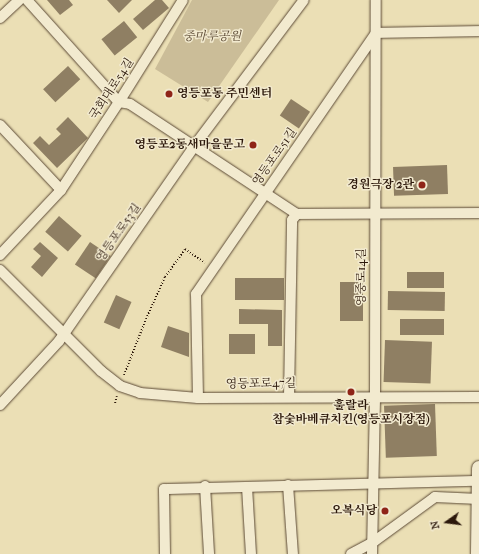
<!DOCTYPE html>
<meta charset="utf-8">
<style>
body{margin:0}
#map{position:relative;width:479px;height:554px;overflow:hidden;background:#ebdfb5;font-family:"IM FELL French Canon","Noto Serif KR",serif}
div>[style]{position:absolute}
.green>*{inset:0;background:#cbbd98}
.building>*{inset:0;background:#8f7f63;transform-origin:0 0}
.path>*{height:2px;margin-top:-1px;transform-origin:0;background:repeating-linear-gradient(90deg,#2c180b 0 1px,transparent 0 3px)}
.roads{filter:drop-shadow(0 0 1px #5c4a36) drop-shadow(0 0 1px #5c4a36)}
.minor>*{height:10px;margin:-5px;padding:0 5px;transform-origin:5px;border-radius:5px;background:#f2eacf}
.secondary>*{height:14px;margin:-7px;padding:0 7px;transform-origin:7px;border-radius:7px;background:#f2eacf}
.dots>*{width:11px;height:11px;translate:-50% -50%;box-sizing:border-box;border:2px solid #f2eacf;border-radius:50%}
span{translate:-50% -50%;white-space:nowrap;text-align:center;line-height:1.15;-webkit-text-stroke:3px #f2eacf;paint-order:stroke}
.park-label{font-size:12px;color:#5c4a35;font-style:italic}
.street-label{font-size:12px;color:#2c180b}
.poi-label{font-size:12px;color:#2c180b;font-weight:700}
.left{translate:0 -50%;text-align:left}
.right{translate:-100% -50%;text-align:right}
.north{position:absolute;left:427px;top:502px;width:40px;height:40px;-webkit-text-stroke:3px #f2eacf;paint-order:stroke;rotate:256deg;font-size:11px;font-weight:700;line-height:16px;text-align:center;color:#2c180b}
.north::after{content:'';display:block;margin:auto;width:14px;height:18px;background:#2c180b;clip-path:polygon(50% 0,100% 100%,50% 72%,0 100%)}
</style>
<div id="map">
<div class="green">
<div style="clip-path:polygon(192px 0,279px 0,208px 102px,155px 69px)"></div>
</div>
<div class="building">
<div style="clip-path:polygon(47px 0,69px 0,73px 5px,60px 15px)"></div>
<div style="clip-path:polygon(107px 0,132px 0,119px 13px)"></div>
<div style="clip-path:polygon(155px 0,162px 0,169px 8px,143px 30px,133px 19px)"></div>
<div style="left:124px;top:21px;width:21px;height:29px;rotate:51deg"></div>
<div style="left:68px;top:66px;width:18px;height:34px;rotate:47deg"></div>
<div style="left:291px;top:99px;width:23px;height:20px;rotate:34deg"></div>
<div style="clip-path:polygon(68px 117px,88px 138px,57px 168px,33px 143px,40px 136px,49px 145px,61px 134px,56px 129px)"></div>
<div style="left:447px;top:165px;width:29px;height:54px;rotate:88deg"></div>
<div style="left:59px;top:216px;width:30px;height:21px;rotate:41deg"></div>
<div style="clip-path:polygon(40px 242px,58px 258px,42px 277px,31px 267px,41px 256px,33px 249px)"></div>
<div style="left:90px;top:242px;width:25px;height:27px;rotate:34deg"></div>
<div style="left:407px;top:272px;width:37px;height:16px"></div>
<div style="left:284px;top:278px;width:22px;height:49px;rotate:90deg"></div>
<div style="left:340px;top:282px;width:23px;height:39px"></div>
<div style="left:388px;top:291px;width:57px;height:19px;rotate:1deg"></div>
<div style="left:116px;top:295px;width:17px;height:30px;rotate:24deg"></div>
<div style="clip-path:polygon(239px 309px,282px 310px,282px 346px,268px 346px,268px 324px,239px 324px)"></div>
<div style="left:400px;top:319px;width:44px;height:16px"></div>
<div style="clip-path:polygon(168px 326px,189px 333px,189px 357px,161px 347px)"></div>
<div style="left:255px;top:334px;width:20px;height:26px;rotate:90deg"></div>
<div style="left:385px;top:340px;width:47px;height:42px;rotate:2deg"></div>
<div style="left:435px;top:404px;width:52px;height:51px;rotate:88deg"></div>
</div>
<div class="path">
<div style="left:124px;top:375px;width:60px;rotate:-68.6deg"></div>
<div style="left:146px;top:319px;width:46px;rotate:-65.7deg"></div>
<div style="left:165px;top:277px;width:34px;rotate:-54deg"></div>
<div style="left:185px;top:249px;width:24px;rotate:35deg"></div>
<div style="left:115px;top:403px;width:7px;rotate:-74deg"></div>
</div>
<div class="roads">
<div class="minor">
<div style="left:27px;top:0;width:137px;rotate:48deg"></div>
<div style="left:119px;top:102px;width:11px;rotate:10deg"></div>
<div style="left:130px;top:104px;width:200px;rotate:33.4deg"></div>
<div style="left:297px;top:214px;width:182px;rotate:-0.3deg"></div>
<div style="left:0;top:18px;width:26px;rotate:-43deg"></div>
<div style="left:0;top:125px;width:89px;rotate:46.8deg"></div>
<div style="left:0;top:255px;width:89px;rotate:-46.8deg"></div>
<div style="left:61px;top:190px;width:105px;rotate:-56.6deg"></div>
<div style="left:119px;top:102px;width:120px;rotate:-57.9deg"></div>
<div style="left:0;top:270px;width:143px;rotate:45deg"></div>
<div style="left:101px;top:371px;width:24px;rotate:38deg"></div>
<div style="left:120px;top:386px;width:21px;rotate:19deg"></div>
<div style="left:140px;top:393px;width:58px;rotate:4.9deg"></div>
<div style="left:198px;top:398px;width:281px;rotate:-0.2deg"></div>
<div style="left:289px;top:397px;width:177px;rotate:-89deg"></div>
<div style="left:292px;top:220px;width:8px;rotate:-50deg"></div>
<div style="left:198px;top:398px;width:104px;rotate:-91.1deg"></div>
<div style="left:196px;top:294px;width:317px;rotate:-55.4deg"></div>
<div style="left:376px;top:33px;width:103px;rotate:-1.1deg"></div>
<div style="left:0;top:405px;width:87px;rotate:-47.3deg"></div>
<div style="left:59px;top:341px;width:239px;rotate:-55.2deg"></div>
<div style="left:195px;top:145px;width:181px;rotate:-53.1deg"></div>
<div style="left:288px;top:485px;width:69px;rotate:85.9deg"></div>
<div style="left:205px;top:486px;width:68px;rotate:86.6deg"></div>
<div style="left:247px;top:487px;width:67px;rotate:86.6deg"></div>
<div style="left:165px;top:554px;width:65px;rotate:-90.9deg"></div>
<div style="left:164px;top:489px;width:315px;rotate:-1.5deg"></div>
<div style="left:351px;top:554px;width:24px;rotate:-28deg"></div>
<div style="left:372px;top:543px;width:78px;rotate:-36.1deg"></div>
<div style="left:435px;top:497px;width:44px;rotate:2.6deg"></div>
<div style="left:372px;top:554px;width:158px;rotate:-88.9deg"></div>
<div style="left:375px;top:396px;width:396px;rotate:-89.9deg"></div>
</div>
<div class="secondary">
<div style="left:478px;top:554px;width:86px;rotate:-89.3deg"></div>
</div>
</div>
<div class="dots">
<div style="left:169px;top:94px;background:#8f2418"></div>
<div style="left:253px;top:145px;background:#8f2418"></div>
<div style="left:422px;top:185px;background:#8f2418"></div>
<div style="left:351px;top:392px;background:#8f2418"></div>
<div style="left:385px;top:511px;background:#8f2418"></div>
</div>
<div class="park-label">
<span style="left:212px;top:37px">중마루공원</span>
</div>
<div class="street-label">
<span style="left:112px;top:89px;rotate:-57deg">국회대로54길</span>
<span style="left:275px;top:157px;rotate:-55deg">영등포로51길</span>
<span style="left:119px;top:233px;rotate:-55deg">영등포로53길</span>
<span style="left:362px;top:277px;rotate:-90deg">영중로14길</span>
<span style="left:261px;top:384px;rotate:-1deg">영등포로47길</span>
</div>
<div class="poi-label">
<span class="left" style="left:177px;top:94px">영등포동 주민센터</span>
<span class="right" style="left:245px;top:145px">영등포2동새마을문고</span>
<span class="right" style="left:414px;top:185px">경원극장 2관</span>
<span style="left:351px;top:413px">훌랄라<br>참숯바베큐치킨(영등포시장점)</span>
<span class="right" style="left:377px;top:511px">오복식당</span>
</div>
<div class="north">N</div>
</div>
